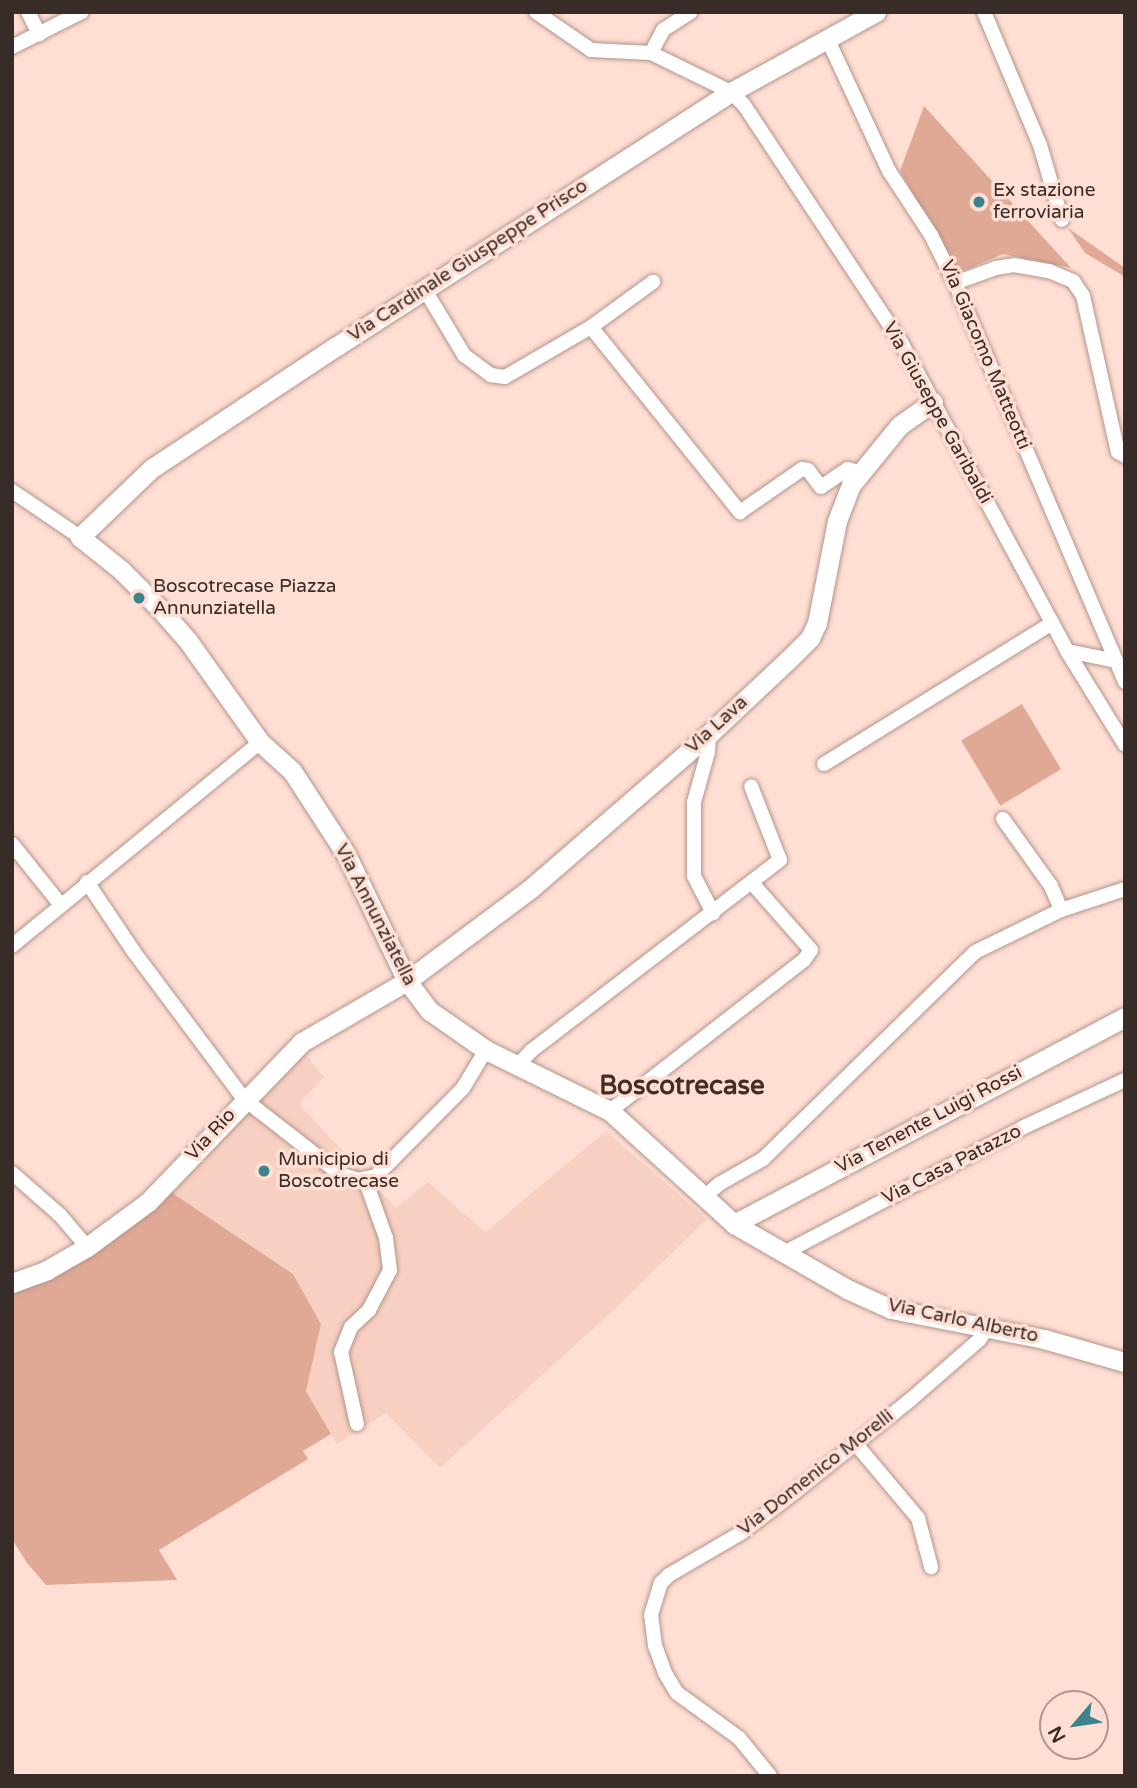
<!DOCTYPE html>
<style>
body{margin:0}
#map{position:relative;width:1137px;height:1788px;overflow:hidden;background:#ffded3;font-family:"Varela Round",sans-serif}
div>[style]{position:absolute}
.built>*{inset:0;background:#f8d0c2}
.green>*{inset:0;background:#e0a996;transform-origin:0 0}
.roads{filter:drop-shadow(0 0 2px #b4958b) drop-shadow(0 0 2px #b4958b)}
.street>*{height:14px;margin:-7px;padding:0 7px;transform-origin:7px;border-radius:7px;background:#fff}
.secondary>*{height:19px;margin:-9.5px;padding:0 9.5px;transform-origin:9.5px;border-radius:9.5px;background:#fff}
.dots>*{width:19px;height:19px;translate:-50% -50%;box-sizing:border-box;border:4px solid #ffded3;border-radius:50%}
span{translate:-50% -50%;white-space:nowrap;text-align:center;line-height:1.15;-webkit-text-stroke:7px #ffded3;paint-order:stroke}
.poi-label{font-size:19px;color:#382c28}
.left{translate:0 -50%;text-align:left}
.street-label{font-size:19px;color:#382c28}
.district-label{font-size:26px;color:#452c24;font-weight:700}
.frame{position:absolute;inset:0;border:14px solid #382c28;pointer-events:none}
.north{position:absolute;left:1039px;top:1690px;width:70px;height:70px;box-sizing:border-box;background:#ffded3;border:2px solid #af978f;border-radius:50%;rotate:241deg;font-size:19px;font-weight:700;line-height:28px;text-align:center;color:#382c28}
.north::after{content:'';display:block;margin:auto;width:24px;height:32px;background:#3c838d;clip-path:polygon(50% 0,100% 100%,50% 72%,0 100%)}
</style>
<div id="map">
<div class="built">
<div style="clip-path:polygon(303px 1051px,324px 1077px,299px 1104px,396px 1208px,428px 1182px,485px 1232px,606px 1131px,707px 1219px,617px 1307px,440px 1468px,386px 1413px,337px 1444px,306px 1391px,321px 1324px,293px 1274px,171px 1192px)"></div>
</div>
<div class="green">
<div style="clip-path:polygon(924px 106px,1071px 268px,1003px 254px,958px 273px,900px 171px)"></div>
<div style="clip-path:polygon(1068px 228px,1125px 268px,1125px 277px,1085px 253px)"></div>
<div style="left:1022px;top:704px;width:76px;height:71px;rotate:59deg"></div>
<div style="clip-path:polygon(171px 1192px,293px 1274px,321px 1324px,306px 1391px,331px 1434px,303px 1451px,308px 1459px,159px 1550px,177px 1580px,46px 1585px,27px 1563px,12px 1539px,12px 1291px,45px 1282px,88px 1258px)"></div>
</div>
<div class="roads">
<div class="street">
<div style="left:28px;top:12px;width:25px;rotate:63deg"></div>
<div style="left:536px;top:12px;width:67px;rotate:34.6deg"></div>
<div style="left:591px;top:50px;width:60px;rotate:2.9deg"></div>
<div style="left:651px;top:53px;width:89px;rotate:26deg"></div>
<div style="left:731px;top:92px;width:18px;rotate:45deg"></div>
<div style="left:744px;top:105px;width:287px;rotate:56.5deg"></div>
<div style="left:902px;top:344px;width:349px;rotate:61.7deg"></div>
<div style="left:1067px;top:651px;width:110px;rotate:58.3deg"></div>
<div style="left:984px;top:12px;width:144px;rotate:67.2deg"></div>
<div style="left:1040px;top:145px;width:78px;rotate:73.7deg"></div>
<div style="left:827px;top:38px;width:147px;rotate:65deg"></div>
<div style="left:889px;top:171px;width:77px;rotate:56.7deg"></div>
<div style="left:931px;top:235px;width:54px;rotate:63.4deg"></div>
<div style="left:955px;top:283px;width:434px;rotate:66.9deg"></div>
<div style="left:12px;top:47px;width:78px;rotate:-26.6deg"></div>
<div style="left:651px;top:53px;width:26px;rotate:-62deg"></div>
<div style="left:663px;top:30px;width:33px;rotate:-33deg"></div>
<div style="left:955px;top:283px;width:44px;rotate:-20.1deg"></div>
<div style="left:996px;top:268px;width:18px;rotate:-9deg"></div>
<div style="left:1014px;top:265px;width:36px;rotate:10deg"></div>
<div style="left:1049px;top:271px;width:26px;rotate:23deg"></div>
<div style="left:1073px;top:281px;width:18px;rotate:56deg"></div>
<div style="left:1083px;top:296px;width:160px;rotate:77.4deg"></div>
<div style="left:1118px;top:452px;width:8px;rotate:30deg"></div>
<div style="left:425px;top:290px;width:76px;rotate:59deg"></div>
<div style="left:464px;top:355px;width:34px;rotate:37deg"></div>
<div style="left:491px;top:375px;width:14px;rotate:8deg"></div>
<div style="left:505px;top:377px;width:99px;rotate:-30.2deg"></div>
<div style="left:591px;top:327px;width:77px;rotate:-36deg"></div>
<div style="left:591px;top:327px;width:238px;rotate:51.2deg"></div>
<div style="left:740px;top:512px;width:75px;rotate:-34.7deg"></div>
<div style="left:802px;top:469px;width:6px;rotate:9deg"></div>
<div style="left:808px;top:470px;width:21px;rotate:53deg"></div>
<div style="left:821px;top:487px;width:32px;rotate:-34deg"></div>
<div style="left:848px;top:469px;width:13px;rotate:18deg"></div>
<div style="left:12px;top:491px;width:82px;rotate:34.1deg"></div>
<div style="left:1067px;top:651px;width:50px;rotate:11.5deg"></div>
<div style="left:709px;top:734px;width:18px;rotate:93deg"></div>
<div style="left:708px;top:752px;width:52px;rotate:105.6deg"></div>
<div style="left:694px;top:802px;width:74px;rotate:90deg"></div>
<div style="left:694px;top:876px;width:42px;rotate:62.8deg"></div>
<div style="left:824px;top:764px;width:268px;rotate:-31.7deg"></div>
<div style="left:1003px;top:819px;width:82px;rotate:54.4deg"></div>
<div style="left:1051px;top:886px;width:26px;rotate:67deg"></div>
<div style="left:12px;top:844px;width:77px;rotate:51.3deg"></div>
<div style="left:87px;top:882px;width:84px;rotate:56.1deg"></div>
<div style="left:134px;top:952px;width:184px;rotate:53.2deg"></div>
<div style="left:244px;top:1099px;width:122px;rotate:38deg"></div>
<div style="left:340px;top:1174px;width:19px;rotate:18deg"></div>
<div style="left:358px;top:1180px;width:18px;rotate:-13deg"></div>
<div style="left:376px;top:1176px;width:124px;rotate:-45.3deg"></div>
<div style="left:463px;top:1088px;width:44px;rotate:-58.8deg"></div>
<div style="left:12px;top:946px;width:321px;rotate:-39.4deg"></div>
<div style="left:519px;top:1064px;width:18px;rotate:-47deg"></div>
<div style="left:531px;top:1051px;width:314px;rotate:-37.5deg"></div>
<div style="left:780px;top:860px;width:79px;rotate:-111.4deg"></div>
<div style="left:610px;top:1111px;width:246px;rotate:-37.9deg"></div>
<div style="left:804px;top:960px;width:12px;rotate:-55deg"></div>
<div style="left:811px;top:950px;width:89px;rotate:-131.4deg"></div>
<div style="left:12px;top:1173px;width:64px;rotate:41.2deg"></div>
<div style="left:60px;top:1215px;width:42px;rotate:49.8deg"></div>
<div style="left:703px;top:1198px;width:21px;rotate:-41deg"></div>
<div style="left:719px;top:1184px;width:51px;rotate:-29.6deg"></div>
<div style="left:763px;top:1159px;width:296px;rotate:-44.3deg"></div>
<div style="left:975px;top:952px;width:96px;rotate:-26deg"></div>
<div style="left:1061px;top:910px;width:67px;rotate:-18.2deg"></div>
<div style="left:782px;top:1254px;width:273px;rotate:-27.7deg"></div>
<div style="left:1024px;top:1127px;width:111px;rotate:-25deg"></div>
<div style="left:357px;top:1424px;width:74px;rotate:-102.5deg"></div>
<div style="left:341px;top:1352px;width:27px;rotate:-68deg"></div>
<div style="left:351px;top:1327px;width:25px;rotate:-43deg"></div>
<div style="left:369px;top:1310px;width:45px;rotate:-62.3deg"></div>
<div style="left:390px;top:1270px;width:32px;rotate:-97deg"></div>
<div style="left:386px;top:1238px;width:63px;rotate:-109.6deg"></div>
<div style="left:855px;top:1443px;width:98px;rotate:50deg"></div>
<div style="left:918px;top:1518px;width:51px;rotate:75.1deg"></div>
<div style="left:770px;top:1776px;width:49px;rotate:-129.2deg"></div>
<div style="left:739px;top:1738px;width:77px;rotate:-144deg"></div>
<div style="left:677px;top:1693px;width:23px;rotate:-121deg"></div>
<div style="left:665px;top:1673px;width:29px;rotate:-110deg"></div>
<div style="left:655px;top:1646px;width:31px;rotate:-97deg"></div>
<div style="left:651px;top:1615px;width:34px;rotate:-73deg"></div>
<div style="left:661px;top:1583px;width:11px;rotate:-45deg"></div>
<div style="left:669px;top:1575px;width:83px;rotate:-30.3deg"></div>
<div style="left:741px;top:1533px;width:68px;rotate:-37.2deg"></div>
<div style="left:795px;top:1492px;width:146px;rotate:-38.6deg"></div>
<div style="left:909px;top:1401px;width:94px;rotate:-41.1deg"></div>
<div style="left:980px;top:1339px;width:12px;rotate:-59deg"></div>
</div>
<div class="secondary">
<div style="left:876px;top:12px;width:166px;rotate:151.1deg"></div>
<div style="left:731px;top:92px;width:471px;rotate:147.2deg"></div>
<div style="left:335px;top:347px;width:219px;rotate:146.5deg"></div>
<div style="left:152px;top:468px;width:100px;rotate:136.2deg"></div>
<div style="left:80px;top:537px;width:53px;rotate:38.8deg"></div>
<div style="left:121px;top:570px;width:55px;rotate:45deg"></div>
<div style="left:160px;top:609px;width:43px;rotate:48.8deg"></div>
<div style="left:188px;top:641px;width:124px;rotate:54.5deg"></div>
<div style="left:260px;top:742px;width:43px;rotate:42.2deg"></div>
<div style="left:292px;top:771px;width:99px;rotate:57deg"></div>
<div style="left:346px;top:854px;width:141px;rotate:64.3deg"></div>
<div style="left:407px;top:981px;width:38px;rotate:53deg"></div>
<div style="left:430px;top:1011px;width:68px;rotate:34.9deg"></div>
<div style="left:486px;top:1050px;width:138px;rotate:26.2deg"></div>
<div style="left:610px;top:1111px;width:168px;rotate:42.3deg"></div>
<div style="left:734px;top:1224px;width:130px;rotate:29.9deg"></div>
<div style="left:847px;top:1289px;width:48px;rotate:24.4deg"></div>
<div style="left:891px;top:1309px;width:156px;rotate:11.1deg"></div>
<div style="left:1044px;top:1339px;width:84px;rotate:15.9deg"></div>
<div style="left:734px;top:1224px;width:442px;rotate:-27.9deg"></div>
<div style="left:12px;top:1283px;width:37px;rotate:-20deg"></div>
<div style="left:47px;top:1270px;width:46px;rotate:-29.9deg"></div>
<div style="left:87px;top:1247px;width:76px;rotate:-36.4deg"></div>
<div style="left:148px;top:1202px;width:222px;rotate:-46.1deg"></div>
<div style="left:302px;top:1042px;width:121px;rotate:-30.2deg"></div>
<div style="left:407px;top:981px;width:154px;rotate:-36.8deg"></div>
<div style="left:530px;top:889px;width:237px;rotate:-40.9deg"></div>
<div style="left:709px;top:734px;width:110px;rotate:-43.2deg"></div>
<div style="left:789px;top:659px;width:30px;rotate:-45deg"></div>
<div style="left:810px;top:638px;width:17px;rotate:-65deg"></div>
<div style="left:817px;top:623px;width:104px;rotate:-78.9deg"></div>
<div style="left:837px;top:521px;width:39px;rotate:-69deg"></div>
<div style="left:851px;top:485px;width:77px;rotate:-50.8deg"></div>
<div style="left:900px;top:425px;width:40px;rotate:-34.9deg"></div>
</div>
</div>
<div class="dots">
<div style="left:979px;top:202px;background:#3c838d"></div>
<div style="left:139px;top:598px;background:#3c838d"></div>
<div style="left:264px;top:1171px;background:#3c838d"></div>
</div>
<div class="poi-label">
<span class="left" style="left:993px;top:202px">Ex stazione<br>ferroviaria</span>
<span class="left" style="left:153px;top:598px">Boscotrecase Piazza<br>Annunziatella</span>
<span class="left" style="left:278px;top:1171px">Municipio di<br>Boscotrecase</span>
</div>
<div class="street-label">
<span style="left:468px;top:261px;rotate:-33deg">Via Cardinale Giuspeppe Prisco</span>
<span style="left:985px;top:355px;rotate:67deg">Via Giacomo Matteotti</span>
<span style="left:937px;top:413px;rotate:61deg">Via Giuseppe Garibaldi</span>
<span style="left:717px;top:725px;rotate:-42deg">Via Lava</span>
<span style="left:375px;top:915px;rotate:63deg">Via Annunziatella</span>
<span style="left:929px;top:1120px;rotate:-28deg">Via Tenente Luigi Rossi</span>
<span style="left:211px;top:1135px;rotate:-47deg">Via Rio</span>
<span style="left:952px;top:1165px;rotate:-27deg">Via Casa Patazzo</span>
<span style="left:963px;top:1321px;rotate:12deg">Via Carlo Alberto</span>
<span style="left:816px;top:1473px;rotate:-38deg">Via Domenico Morelli</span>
</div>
<div class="district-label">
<span style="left:682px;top:1086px">Boscotrecase</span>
</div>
<div class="frame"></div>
<div class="north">N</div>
</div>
